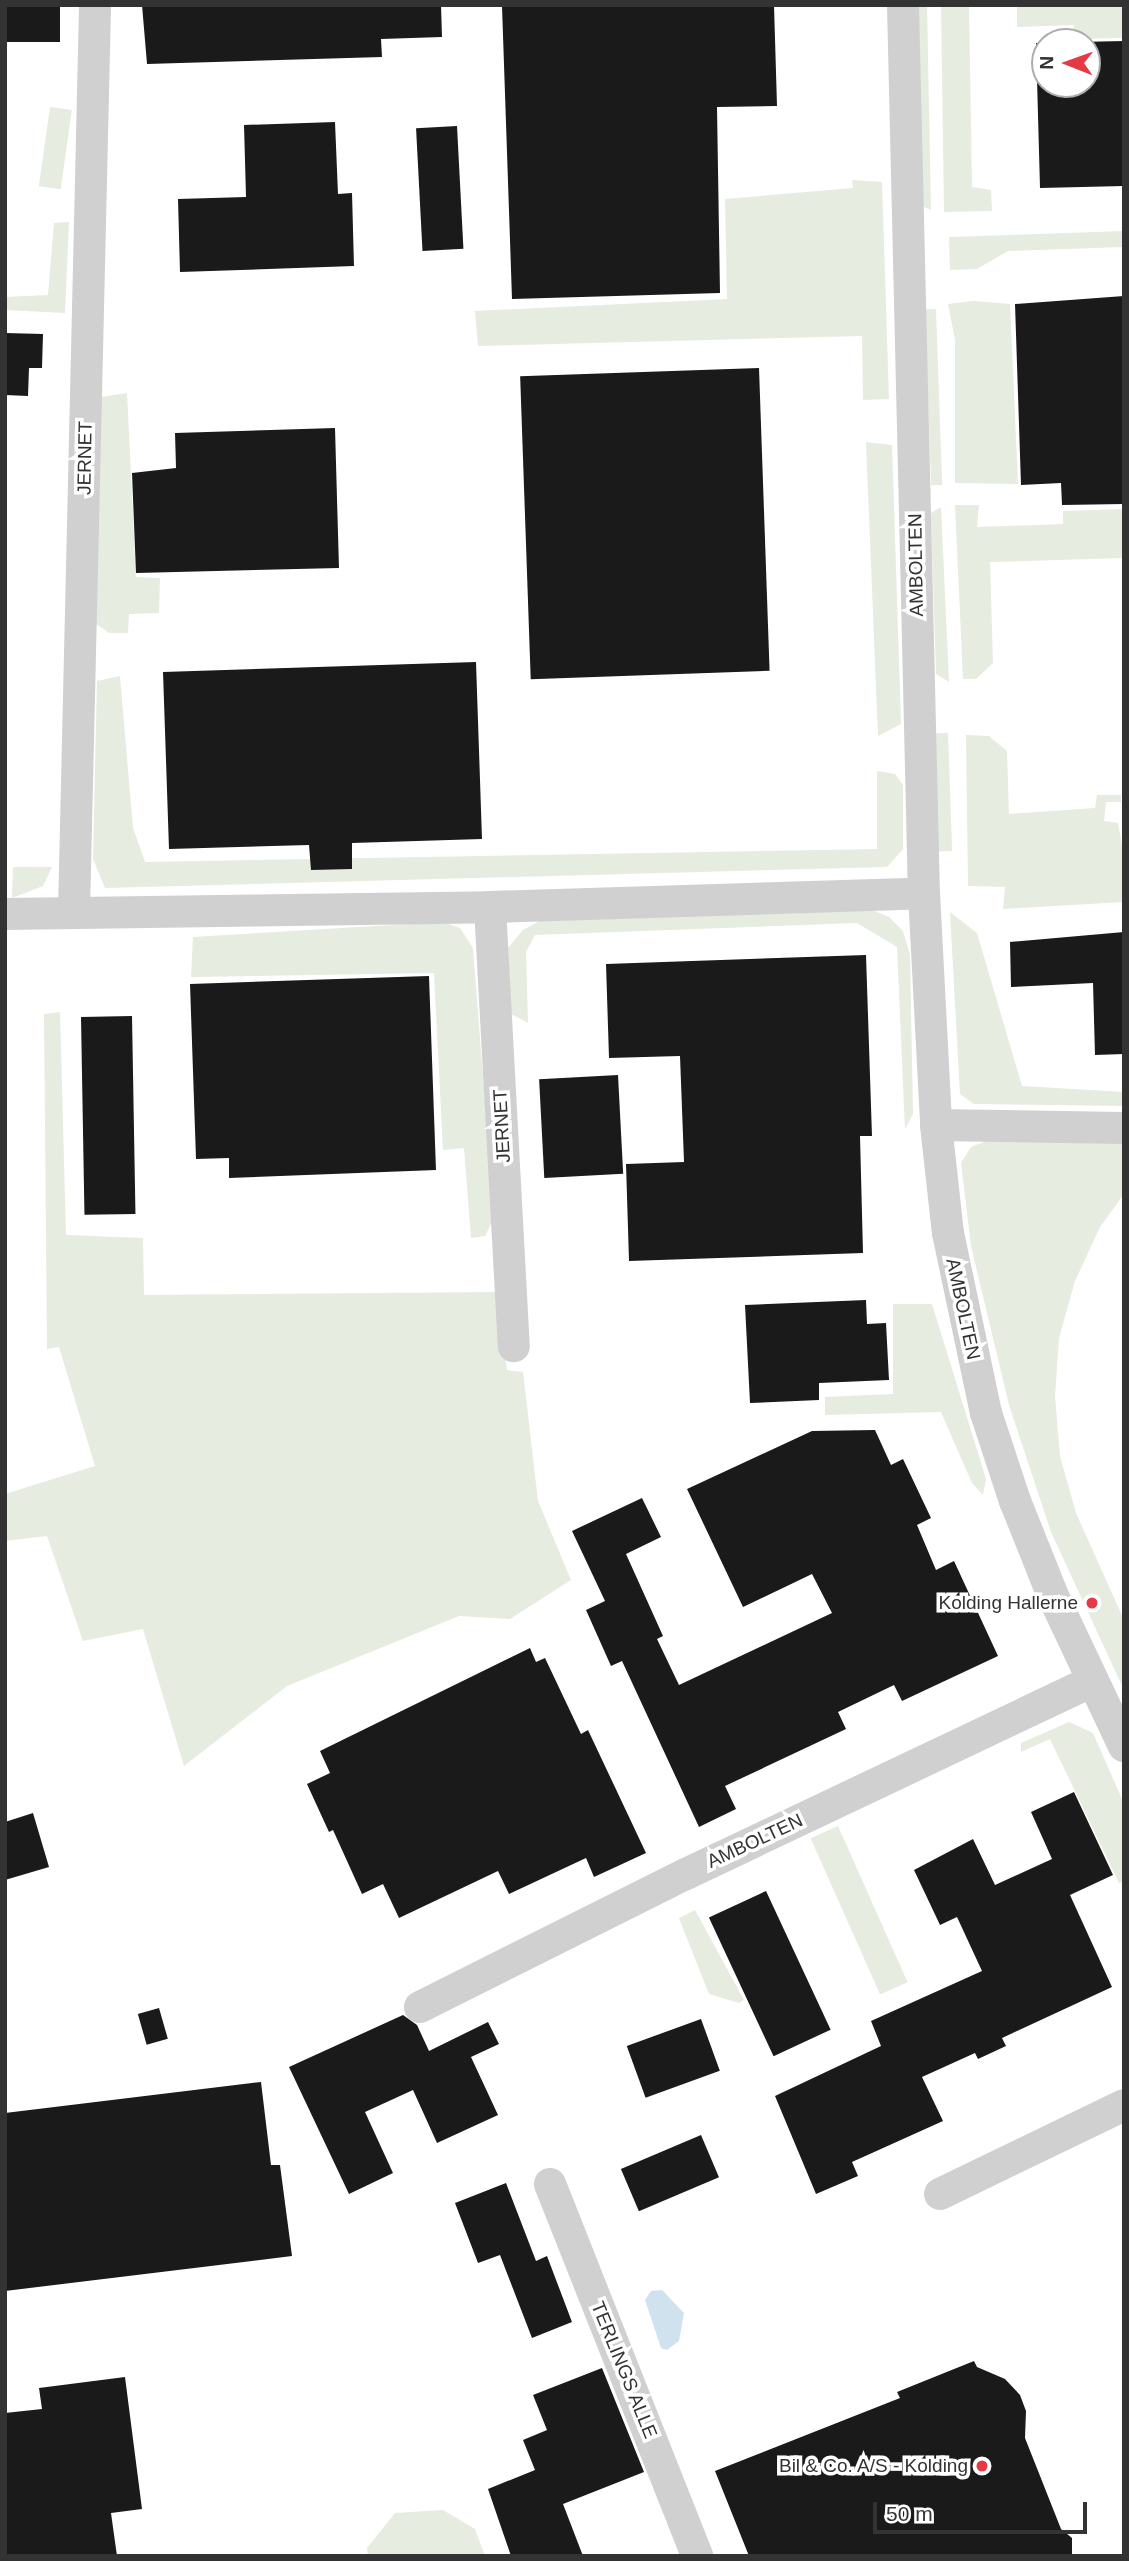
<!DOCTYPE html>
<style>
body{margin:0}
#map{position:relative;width:1129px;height:2561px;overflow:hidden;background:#fff;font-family:Helvetica,sans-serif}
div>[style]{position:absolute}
.green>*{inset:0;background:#e6ecdf;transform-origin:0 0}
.water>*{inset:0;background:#cfe2ee}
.building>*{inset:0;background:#1a1a1a;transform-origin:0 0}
.minor>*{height:32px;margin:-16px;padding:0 16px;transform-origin:16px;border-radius:16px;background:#d0d0d0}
.dots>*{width:19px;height:19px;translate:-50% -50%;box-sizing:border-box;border:4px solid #fff;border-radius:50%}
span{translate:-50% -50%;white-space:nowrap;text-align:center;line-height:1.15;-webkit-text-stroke:7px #fff;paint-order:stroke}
.street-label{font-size:19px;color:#333}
.poi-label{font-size:19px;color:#333}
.right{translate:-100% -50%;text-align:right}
.frame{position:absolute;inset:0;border:7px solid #333;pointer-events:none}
.north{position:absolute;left:1031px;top:28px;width:70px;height:70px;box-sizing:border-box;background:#fff;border:2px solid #adadad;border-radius:50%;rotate:271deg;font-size:19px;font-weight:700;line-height:28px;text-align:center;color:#333}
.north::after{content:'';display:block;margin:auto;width:24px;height:32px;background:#e63946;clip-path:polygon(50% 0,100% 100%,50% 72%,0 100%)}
.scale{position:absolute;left:873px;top:2502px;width:214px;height:32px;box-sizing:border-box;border:4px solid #333;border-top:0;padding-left:9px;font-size:21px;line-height:24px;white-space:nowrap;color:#333;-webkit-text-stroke:5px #fff;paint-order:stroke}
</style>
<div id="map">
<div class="green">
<div style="clip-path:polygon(915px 5px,927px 5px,931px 210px,922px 206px)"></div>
<div style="clip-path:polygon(941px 5px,969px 5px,972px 187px,991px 190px,992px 211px,944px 212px)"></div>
<div style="clip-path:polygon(1017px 5px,1124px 5px,1124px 38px,1073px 39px,1074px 25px,1017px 27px)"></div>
<div style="left:50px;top:107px;width:22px;height:80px;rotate:8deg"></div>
<div style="clip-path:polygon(852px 180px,882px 182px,889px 399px,863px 400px,862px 336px,478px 346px,475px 311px,727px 299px,725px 199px,853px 188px)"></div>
<div style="clip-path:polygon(69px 222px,65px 313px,5px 310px,5px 297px,48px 295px,54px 223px)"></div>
<div style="clip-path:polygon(1124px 231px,1124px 247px,1008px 251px,977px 269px,950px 270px,949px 237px)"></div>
<div style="clip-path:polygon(973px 301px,1010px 304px,1018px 484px,955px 483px,955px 340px,948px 304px)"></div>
<div style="left:936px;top:309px;width:176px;height:11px;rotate:88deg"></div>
<div style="clip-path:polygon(127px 393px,136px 577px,160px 578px,159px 613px,129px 614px,128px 633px,109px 633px,95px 623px,101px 397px)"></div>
<div style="clip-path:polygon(866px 442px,892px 445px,901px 724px,878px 736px)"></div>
<div style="clip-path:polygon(955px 505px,979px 505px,977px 527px,1063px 524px,1063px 511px,1124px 509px,1124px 558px,990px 562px,993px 663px,976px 679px,963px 679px)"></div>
<div style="clip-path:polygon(941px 507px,949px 682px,936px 674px,931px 513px)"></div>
<div style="clip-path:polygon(120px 676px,133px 828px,145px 862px,877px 849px,877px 771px,895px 774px,903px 785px,903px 849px,887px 867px,105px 888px,93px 859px,97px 681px)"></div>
<div style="left:948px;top:733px;width:118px;height:15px;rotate:88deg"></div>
<div style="clip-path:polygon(966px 735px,989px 736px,1007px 751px,1009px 814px,1095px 808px,1097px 795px,1121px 795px,1121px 802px,1106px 802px,1104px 821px,1118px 823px,1124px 857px,1124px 902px,1003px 909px,1005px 887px,968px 886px)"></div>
<div style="clip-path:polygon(13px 867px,52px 867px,43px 886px,12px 898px)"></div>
<div style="clip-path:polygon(867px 908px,889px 917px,903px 931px,910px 955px,913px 1114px,905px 1129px,897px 947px,857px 923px,535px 935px,526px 952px,528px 1023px,511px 1014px,508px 948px,523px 930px,543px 919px)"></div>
<div style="clip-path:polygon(950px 912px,977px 933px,1022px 1086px,1124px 1092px,1124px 1106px,974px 1104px,960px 1094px)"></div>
<div style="clip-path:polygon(443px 922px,460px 928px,473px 948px,494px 1218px,485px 1236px,471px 1238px,464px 1148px,443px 1150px,434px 973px,191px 977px,193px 937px)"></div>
<div style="clip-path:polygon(60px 1012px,66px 1235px,143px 1238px,144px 1295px,496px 1292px,507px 1370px,523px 1372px,538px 1501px,571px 1580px,510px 1619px,459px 1616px,287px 1686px,184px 1766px,143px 1629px,83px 1641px,47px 1536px,5px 1541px,5px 1494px,95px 1466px,59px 1347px,47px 1349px,44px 1014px)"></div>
<div style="clip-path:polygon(989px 1140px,1124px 1143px,1124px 1194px,1100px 1227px,1075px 1281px,1059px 1338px,1055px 1397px,1060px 1456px,1076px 1513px,1124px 1620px,1124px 1690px,1051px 1532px,1009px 1405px,971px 1246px,961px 1163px,971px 1147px)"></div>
<div style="clip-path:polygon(893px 1304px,932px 1304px,986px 1479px,983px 1495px,972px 1483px,941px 1412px,825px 1415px,825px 1397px,893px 1394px)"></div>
<div style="clip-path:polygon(1069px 1722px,1093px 1733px,1124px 1804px,1124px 1881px,1119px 1883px,1050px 1739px,1021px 1752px,1021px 1743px)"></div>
<div style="left:838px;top:1826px;width:171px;height:30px;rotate:66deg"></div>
<div style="clip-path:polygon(695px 1910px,744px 2000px,739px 2003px,709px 1994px,679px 1918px)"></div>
<div style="clip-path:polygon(443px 2510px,475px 2529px,485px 2556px,368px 2556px,367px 2548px,395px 2513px)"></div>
</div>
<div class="water">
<div style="clip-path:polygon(662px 2290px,684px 2313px,679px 2341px,667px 2350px,661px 2348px,645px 2300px,651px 2291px)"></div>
</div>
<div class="building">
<div style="left:5px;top:5px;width:55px;height:37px"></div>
<div style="clip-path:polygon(142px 5px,441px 5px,442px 37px,381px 39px,382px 57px,147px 64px)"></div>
<div style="clip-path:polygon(774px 5px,777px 106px,717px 107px,720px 293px,512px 299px,502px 6px)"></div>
<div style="clip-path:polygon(1124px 41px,1124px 186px,1040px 188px,1036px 43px,1045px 43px,1045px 84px,1087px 84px,1087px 42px,1078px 42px)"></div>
<div style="clip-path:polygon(335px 122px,338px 194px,352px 193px,354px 266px,180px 272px,178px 199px,246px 197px,244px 125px)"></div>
<div style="left:457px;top:126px;width:123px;height:41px;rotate:87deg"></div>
<div style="clip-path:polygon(1124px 296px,1124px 504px,1062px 505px,1061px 483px,1021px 485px,1015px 304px)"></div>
<div style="clip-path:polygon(5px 333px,43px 334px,42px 368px,29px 368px,28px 396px,5px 395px)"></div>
<div style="left:759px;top:368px;width:303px;height:239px;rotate:88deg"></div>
<div style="clip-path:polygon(335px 428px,339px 568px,136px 573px,132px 473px,176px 468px,175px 433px)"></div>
<div style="clip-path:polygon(476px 662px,482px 839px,352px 843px,352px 869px,311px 870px,309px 845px,169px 849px,163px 672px)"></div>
<div style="clip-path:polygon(1124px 932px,1124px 1054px,1095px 1055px,1093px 983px,1011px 987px,1010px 942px)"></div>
<div style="clip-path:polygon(866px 955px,872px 1136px,860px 1136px,863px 1253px,629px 1261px,626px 1164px,684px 1162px,680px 1056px,609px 1058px,606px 964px)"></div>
<div style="clip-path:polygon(429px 976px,436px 1170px,229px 1178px,229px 1158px,196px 1159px,190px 984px)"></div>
<div style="left:132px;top:1016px;width:198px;height:51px;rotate:89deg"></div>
<div style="left:618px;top:1075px;width:99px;height:79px;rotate:87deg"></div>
<div style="clip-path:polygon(866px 1300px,867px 1324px,886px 1323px,889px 1380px,819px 1383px,819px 1400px,750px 1403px,745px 1305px)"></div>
<div style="clip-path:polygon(875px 1430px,891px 1465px,903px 1459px,931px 1518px,917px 1525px,936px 1570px,954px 1561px,998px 1656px,902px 1701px,894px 1685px,838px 1712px,846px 1729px,725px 1786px,736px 1809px,699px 1827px,622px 1661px,611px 1666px,586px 1610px,605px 1601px,572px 1531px,642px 1498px,661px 1537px,626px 1554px,663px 1636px,657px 1639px,679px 1685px,832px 1613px,812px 1574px,743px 1607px,687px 1489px,812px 1431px)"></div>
<div style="clip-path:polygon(530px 1648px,536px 1662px,545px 1658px,581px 1734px,588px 1730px,646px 1853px,594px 1877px,586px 1858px,509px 1894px,498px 1871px,399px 1918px,383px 1884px,362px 1894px,333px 1830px,329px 1832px,307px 1784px,330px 1773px,320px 1751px)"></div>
<div style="clip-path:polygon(1074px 1792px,1113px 1875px,1070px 1895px,1112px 1987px,1002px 2038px,1006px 2046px,978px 2059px,975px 2053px,922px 2077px,943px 2121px,852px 2162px,858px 2176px,816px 2194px,775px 2096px,881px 2046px,871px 2021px,982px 1971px,957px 1917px,940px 1925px,914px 1870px,973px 1839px,995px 1885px,1052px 1859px,1031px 1812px)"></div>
<div style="clip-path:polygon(33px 1813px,49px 1867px,5px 1880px,5px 1822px)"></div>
<div style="left:766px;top:1891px;width:153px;height:63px;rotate:65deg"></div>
<div style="left:159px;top:2008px;width:32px;height:22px;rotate:74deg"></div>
<div style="clip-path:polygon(403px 2015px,417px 2025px,429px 2051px,488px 2022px,499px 2044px,471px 2057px,498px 2115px,437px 2143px,413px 2090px,365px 2112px,393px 2173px,349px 2194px,289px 2067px)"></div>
<div style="left:701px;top:2019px;width:55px;height:79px;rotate:70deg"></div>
<div style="clip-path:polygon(261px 2082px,271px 2165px,280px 2165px,292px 2256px,5px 2291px,5px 2113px)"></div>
<div style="left:701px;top:2135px;width:46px;height:87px;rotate:67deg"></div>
<div style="clip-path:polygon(506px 2183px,536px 2261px,547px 2256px,572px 2322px,532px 2338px,500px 2255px,478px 2263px,455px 2203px)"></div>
<div style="clip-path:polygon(974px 2361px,977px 2367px,1005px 2379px,1020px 2395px,1026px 2411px,1025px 2438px,1061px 2529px,1072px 2538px,1072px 2556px,749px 2556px,715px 2471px,900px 2398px,897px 2392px)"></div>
<div style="clip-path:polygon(602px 2368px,644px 2472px,563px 2504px,583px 2556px,511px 2556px,488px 2489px,535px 2470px,523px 2440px,547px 2430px,533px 2395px)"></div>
<div style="clip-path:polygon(125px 2377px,142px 2509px,111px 2513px,117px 2556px,5px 2556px,5px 2413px,42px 2409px,39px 2388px)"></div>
</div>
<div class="minor">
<div style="left:903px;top:5px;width:888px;rotate:88.65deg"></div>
<div style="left:924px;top:893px;width:232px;rotate:87deg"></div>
<div style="left:936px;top:1125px;width:109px;rotate:83.7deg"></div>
<div style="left:948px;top:1233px;width:184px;rotate:78.1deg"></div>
<div style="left:986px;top:1413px;width:93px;rotate:71.8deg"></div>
<div style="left:1015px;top:1501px;width:102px;rotate:68.2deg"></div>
<div style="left:1053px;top:1596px;width:166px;rotate:64.7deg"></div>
<div style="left:490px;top:907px;width:440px;rotate:86.9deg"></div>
<div style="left:74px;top:912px;width:907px;rotate:-88.67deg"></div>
<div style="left:5px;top:914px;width:485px;rotate:-0.8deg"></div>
<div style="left:490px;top:907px;width:434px;rotate:-1.8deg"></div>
<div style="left:936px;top:1125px;width:188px;rotate:0.9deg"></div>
<div style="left:420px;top:2007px;width:297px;rotate:-26.6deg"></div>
<div style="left:686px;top:1874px;width:450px;rotate:-25.4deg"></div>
<div style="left:550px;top:2184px;width:400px;rotate:68.4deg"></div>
<div style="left:940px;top:2194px;width:204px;rotate:-25.8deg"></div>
</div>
<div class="dots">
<div style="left:1092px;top:1603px;background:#e63946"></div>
<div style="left:982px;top:2466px;background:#e63946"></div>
</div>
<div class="street-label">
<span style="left:85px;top:458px;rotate:-89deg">JERNET</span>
<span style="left:916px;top:565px;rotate:-91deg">AMBOLTEN</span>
<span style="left:502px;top:1126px;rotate:-93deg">JERNET</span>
<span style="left:963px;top:1309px;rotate:78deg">AMBOLTEN</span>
<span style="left:755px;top:1841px;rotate:-25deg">AMBOLTEN</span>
<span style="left:624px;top:2370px;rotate:68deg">TERLINGS ALLE</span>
</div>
<div class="poi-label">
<span class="right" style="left:1078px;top:1603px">Kolding Hallerne</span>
<span class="right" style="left:968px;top:2466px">Bil &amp; Co. A/S - Kolding</span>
</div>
<div class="frame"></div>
<div class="north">N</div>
<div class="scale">50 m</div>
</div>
